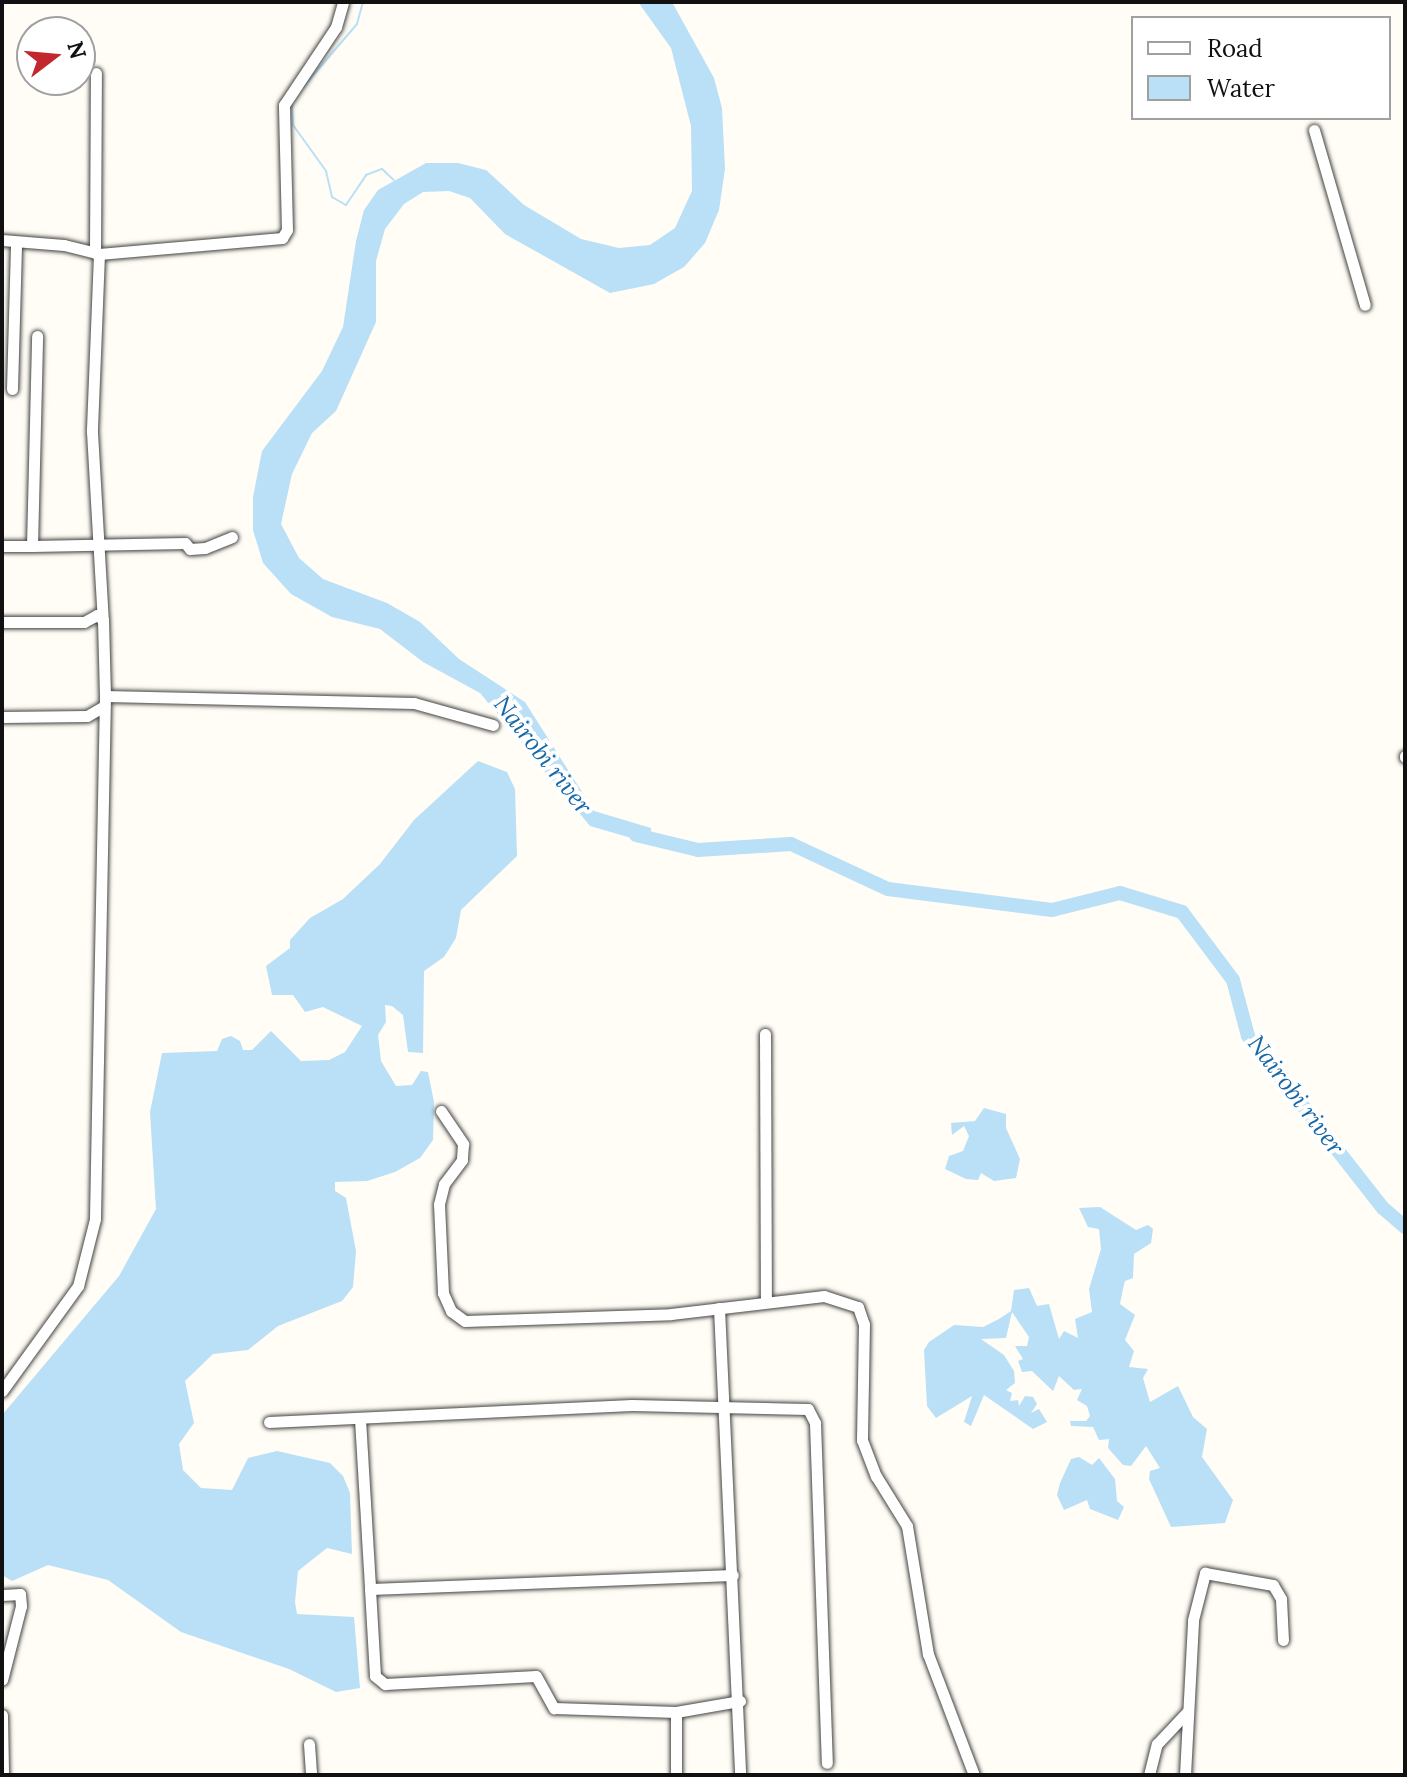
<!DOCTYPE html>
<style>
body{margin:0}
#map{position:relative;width:1407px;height:1777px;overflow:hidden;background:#fffdf5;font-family:Lora,serif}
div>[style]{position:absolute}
.water>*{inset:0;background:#b9e0f7}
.stream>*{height:2px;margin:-1px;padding:0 1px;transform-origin:1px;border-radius:1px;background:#b9e0f7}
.river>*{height:14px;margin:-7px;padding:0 7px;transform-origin:7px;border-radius:7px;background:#b9e0f7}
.roads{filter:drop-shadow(0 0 2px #444) drop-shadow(0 0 2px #444)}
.minor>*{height:11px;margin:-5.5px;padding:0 5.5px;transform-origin:5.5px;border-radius:5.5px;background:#fff}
span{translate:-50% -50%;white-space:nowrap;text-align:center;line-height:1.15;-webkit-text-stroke:8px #fff;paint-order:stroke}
.water-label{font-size:24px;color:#1768a6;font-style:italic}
.frame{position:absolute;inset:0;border:4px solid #111;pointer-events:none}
.legend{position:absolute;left:1131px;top:16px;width:260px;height:104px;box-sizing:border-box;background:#fff;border:2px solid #a0a0a0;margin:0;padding:10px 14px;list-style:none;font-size:24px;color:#111}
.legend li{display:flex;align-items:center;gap:16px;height:40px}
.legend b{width:40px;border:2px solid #a0a0a0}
.north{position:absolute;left:16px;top:16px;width:80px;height:80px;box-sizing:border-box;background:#fff;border:2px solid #a0a0a0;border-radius:50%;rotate:74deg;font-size:22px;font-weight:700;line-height:32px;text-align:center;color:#111}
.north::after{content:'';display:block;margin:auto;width:28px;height:36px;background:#c4262e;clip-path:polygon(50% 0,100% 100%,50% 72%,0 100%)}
</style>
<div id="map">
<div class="water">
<div style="clip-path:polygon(638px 2px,672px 2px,714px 78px,722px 108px,725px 169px,719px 210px,705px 243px,684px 267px,654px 284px,610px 293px,505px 234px,470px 198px,449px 191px,423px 192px,404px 204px,385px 229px,376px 261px,376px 322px,336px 411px,312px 433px,292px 474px,281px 524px,299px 558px,323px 579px,387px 603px,420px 622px,459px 659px,525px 702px,594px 811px,651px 828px,652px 844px,590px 826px,480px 693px,423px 662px,380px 629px,332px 617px,291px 594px,263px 563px,253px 530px,253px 497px,262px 451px,322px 371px,343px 327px,356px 241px,364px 210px,378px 190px,426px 163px,458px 163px,486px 170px,524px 205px,581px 239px,619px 248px,650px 245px,675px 228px,692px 191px,691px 126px,671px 48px)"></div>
<div style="clip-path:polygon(478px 761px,507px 772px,515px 789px,517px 856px,461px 910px,456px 938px,444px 957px,424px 971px,423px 1053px,408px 1052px,403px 1015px,392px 1006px,385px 1005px,386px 1022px,378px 1035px,381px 1061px,396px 1086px,412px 1085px,421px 1071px,428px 1072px,434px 1102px,433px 1140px,420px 1158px,395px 1172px,367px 1181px,335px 1182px,335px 1191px,346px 1198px,356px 1251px,353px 1287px,342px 1301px,278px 1326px,248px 1350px,213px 1354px,185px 1381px,194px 1423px,179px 1444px,183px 1470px,201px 1488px,232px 1490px,248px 1458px,277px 1451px,330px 1463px,343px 1476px,350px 1493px,352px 1554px,327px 1548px,298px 1571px,295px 1602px,297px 1614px,354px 1617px,360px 1688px,336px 1692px,289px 1669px,181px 1632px,108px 1580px,48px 1565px,12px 1581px,2px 1575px,2px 1415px,119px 1276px,156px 1209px,150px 1112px,162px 1053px,217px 1051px,222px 1039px,231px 1036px,240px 1041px,243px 1050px,252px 1050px,271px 1031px,301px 1061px,329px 1060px,345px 1052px,362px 1026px,323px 1007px,305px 1012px,293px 995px,272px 995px,266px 966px,290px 948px,290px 940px,310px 918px,343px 899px,380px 864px,414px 820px)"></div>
<div style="clip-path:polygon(984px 1108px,1006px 1114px,1006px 1128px,1020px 1159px,1016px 1178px,994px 1181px,981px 1173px,978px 1180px,966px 1179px,945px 1169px,949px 1156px,963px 1151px,969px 1136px,964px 1126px,952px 1135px,951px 1123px,975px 1121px)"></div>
<div style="clip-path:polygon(1100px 1207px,1136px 1230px,1148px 1225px,1153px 1229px,1151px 1243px,1134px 1254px,1133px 1278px,1125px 1281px,1123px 1289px,1120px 1304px,1135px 1315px,1125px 1340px,1134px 1351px,1129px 1367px,1148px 1369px,1143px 1378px,1150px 1402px,1178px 1386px,1193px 1417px,1207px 1429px,1202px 1457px,1233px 1500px,1225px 1523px,1171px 1527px,1149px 1479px,1150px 1471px,1160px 1468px,1146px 1446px,1131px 1466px,1123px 1465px,1108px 1448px,1109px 1439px,1099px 1440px,1093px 1427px,1071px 1426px,1070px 1421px,1086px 1421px,1090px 1416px,1087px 1406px,1077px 1400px,1082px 1389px,1074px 1390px,1059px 1376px,1053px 1391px,1032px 1371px,1022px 1372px,1018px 1361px,1023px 1359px,1015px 1346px,1027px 1346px,1029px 1337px,1012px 1312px,1006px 1338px,981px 1339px,1004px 1355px,1014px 1371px,1015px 1383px,1006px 1390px,1012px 1393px,1010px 1401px,1018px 1400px,1019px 1406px,1025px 1396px,1033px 1397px,1037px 1404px,1031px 1413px,1039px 1409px,1047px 1422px,1033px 1429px,984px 1395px,971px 1426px,964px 1422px,972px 1396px,936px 1418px,927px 1406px,924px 1350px,929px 1342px,954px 1325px,983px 1327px,999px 1319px,1011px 1311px,1014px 1290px,1029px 1288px,1037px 1306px,1049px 1304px,1059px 1339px,1064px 1331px,1078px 1338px,1075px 1319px,1092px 1312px,1089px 1289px,1101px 1249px,1099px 1229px,1088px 1227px,1079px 1208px)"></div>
<div style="clip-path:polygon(1079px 1457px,1092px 1465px,1099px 1458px,1115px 1479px,1117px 1501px,1124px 1507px,1118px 1520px,1090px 1509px,1087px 1500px,1064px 1510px,1057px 1495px,1060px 1483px,1071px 1459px)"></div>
</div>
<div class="stream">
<div style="left:303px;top:87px;width:83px;rotate:-49.4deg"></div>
<div style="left:357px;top:24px;width:23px;rotate:-75deg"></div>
<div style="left:292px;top:102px;width:23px;rotate:88deg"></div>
<div style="left:293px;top:125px;width:57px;rotate:54.3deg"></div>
<div style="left:326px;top:171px;width:27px;rotate:77deg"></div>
<div style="left:332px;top:197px;width:16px;rotate:30deg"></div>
<div style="left:346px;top:205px;width:36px;rotate:-56deg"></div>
<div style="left:366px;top:175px;width:17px;rotate:-21deg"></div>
<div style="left:382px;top:169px;width:16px;rotate:43deg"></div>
</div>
<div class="river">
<div style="left:636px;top:835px;width:64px;rotate:13.6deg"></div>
<div style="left:698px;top:850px;width:93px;rotate:-3.7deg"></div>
<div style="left:791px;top:844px;width:107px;rotate:24.9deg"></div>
<div style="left:888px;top:889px;width:165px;rotate:7.3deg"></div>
<div style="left:1052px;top:910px;width:70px;rotate:-14deg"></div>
<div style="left:1120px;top:893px;width:65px;rotate:17deg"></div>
<div style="left:1182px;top:912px;width:85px;rotate:53.1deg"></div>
<div style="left:1233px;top:980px;width:58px;rotate:75deg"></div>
<div style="left:1248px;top:1036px;width:219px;rotate:51.9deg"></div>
<div style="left:1383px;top:1208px;width:29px;rotate:41deg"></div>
</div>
<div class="roads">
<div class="minor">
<div style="left:1314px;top:130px;width:182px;rotate:73.8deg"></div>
<div style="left:2px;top:240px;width:62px;rotate:4.6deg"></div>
<div style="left:64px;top:245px;width:36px;rotate:14deg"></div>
<div style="left:99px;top:254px;width:184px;rotate:-5deg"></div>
<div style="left:282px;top:238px;width:9px;rotate:-58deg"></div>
<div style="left:287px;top:230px;width:125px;rotate:-91.4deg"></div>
<div style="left:284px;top:105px;width:94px;rotate:-56.3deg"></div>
<div style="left:336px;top:27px;width:26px;rotate:-74deg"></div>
<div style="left:95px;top:253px;width:180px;rotate:-89.7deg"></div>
<div style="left:99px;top:254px;width:178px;rotate:92.3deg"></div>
<div style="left:92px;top:432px;width:188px;rotate:86.7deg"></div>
<div style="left:12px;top:389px;width:147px;rotate:-88.4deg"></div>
<div style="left:2px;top:546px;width:30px"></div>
<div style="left:32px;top:546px;width:210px;rotate:-88.6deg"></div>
<div style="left:32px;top:546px;width:153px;rotate:-1.1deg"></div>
<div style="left:185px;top:543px;width:8px;rotate:50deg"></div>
<div style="left:190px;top:549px;width:15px;rotate:-4deg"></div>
<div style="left:205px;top:548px;width:29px;rotate:-22deg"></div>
<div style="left:2px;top:622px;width:82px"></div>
<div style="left:84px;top:622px;width:15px;rotate:-28deg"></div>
<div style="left:97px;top:615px;width:8px;rotate:40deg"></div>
<div style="left:103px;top:620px;width:76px;rotate:88.5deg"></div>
<div style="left:105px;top:696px;width:523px;rotate:91.1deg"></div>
<div style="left:95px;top:1219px;width:69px;rotate:104.2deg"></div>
<div style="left:78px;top:1286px;width:130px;rotate:125.9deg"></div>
<div style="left:105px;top:696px;width:309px;rotate:1.3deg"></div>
<div style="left:414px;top:703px;width:82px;rotate:15.6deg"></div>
<div style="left:2px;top:717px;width:85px;rotate:-0.7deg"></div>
<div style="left:87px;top:716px;width:20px;rotate:-30deg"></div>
<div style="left:1405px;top:756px;width:1px;rotate:90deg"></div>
<div style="left:765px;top:1034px;width:268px;rotate:89.8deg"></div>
<div style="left:441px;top:1111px;width:40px;rotate:56deg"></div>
<div style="left:463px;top:1144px;width:16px;rotate:94deg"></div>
<div style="left:462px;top:1160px;width:30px;rotate:127deg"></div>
<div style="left:444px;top:1184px;width:21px;rotate:104deg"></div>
<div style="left:439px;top:1204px;width:89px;rotate:87.4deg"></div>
<div style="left:443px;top:1293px;width:20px;rotate:66deg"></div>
<div style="left:451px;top:1311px;width:17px;rotate:36deg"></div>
<div style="left:465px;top:1321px;width:206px;rotate:-1.9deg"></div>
<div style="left:671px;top:1314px;width:154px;rotate:-6.7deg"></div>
<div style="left:824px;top:1296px;width:36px;rotate:18deg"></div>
<div style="left:858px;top:1307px;width:18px;rotate:71deg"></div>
<div style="left:864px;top:1324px;width:116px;rotate:91deg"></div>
<div style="left:862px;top:1440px;width:39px;rotate:69deg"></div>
<div style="left:876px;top:1476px;width:59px;rotate:58.2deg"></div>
<div style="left:907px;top:1526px;width:130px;rotate:80.7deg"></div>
<div style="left:928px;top:1654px;width:129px;rotate:69.2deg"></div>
<div style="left:719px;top:1308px;width:467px;rotate:87.4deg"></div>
<div style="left:360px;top:1419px;width:170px;rotate:86.6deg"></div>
<div style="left:370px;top:1589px;width:363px;rotate:-2.2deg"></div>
<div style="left:269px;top:1422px;width:363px;rotate:-2.7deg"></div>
<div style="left:632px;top:1405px;width:176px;rotate:1.3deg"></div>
<div style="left:808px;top:1409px;width:16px;rotate:63deg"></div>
<div style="left:815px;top:1423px;width:340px;rotate:88deg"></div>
<div style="left:370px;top:1589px;width:87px;rotate:86.7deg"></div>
<div style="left:375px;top:1676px;width:13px;rotate:39deg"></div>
<div style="left:385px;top:1684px;width:151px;rotate:-3deg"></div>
<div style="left:536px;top:1676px;width:37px;rotate:61deg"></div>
<div style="left:554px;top:1708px;width:122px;rotate:1.9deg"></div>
<div style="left:2px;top:1595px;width:18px;rotate:-3deg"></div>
<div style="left:20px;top:1594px;width:12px;rotate:85deg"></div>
<div style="left:21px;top:1606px;width:76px;rotate:104.4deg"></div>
<div style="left:2px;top:1715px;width:60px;rotate:89deg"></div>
<div style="left:309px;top:1744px;width:31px;rotate:86deg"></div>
<div style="left:676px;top:1775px;width:63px;rotate:-90deg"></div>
<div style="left:676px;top:1712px;width:65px;rotate:-9.8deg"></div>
<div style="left:1149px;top:1775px;width:32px;rotate:-76deg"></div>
<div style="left:1157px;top:1744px;width:45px;rotate:-46.8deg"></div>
<div style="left:1185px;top:1775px;width:155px;rotate:-87deg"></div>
<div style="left:1193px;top:1620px;width:49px;rotate:-75.7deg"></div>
<div style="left:1205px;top:1573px;width:69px;rotate:10deg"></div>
<div style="left:1273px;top:1585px;width:16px;rotate:60deg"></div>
<div style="left:1281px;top:1599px;width:41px;rotate:87.2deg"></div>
</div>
</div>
<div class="water-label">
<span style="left:543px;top:755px;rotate:52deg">Nairobi river</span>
<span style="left:1296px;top:1095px;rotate:53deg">Nairobi river</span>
</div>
<div class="frame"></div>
<ul class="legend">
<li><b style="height:10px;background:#fff"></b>Road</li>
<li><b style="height:22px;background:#b9e0f7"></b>Water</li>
</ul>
<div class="north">N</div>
</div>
